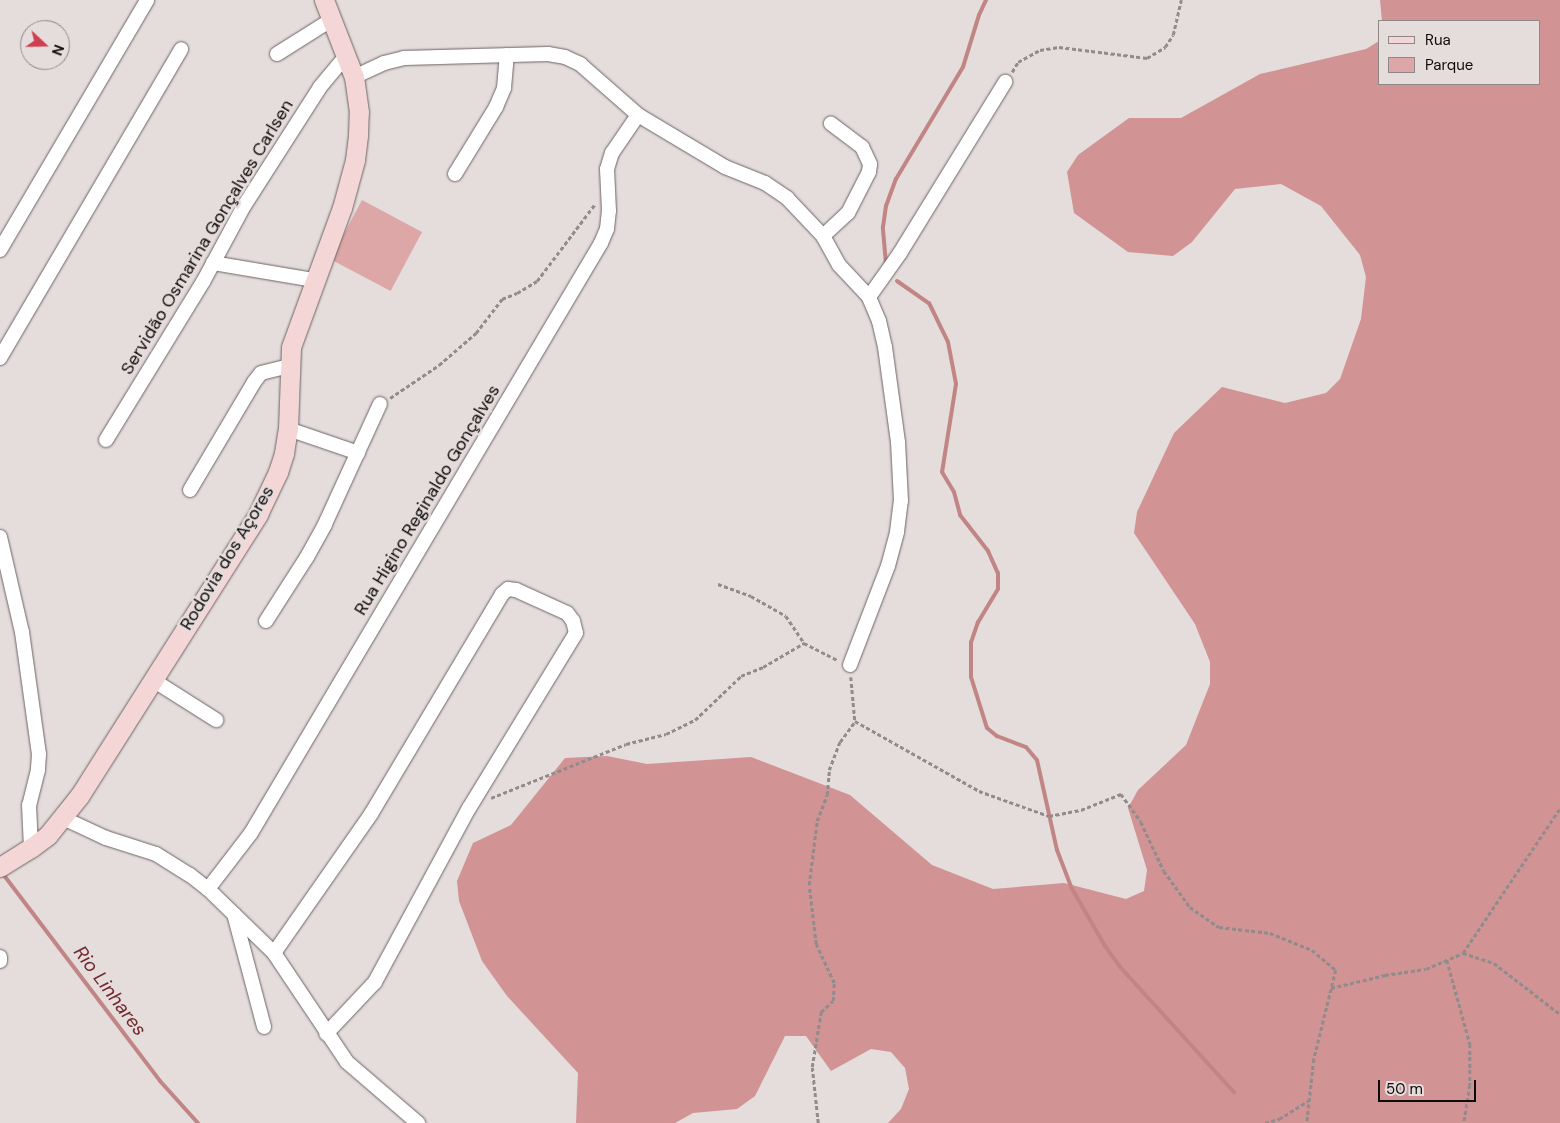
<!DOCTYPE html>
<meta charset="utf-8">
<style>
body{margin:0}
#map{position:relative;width:1560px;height:1123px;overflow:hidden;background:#e5dcdc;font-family:"DM Sans",sans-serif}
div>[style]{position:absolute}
.green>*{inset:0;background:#dda7a7;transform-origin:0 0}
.forest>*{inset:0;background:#d19393}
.stream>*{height:4px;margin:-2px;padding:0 2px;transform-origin:2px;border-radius:2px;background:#c28585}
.path>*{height:2.5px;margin-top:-1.25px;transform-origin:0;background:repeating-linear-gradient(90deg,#928b8b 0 4px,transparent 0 6.5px)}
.roads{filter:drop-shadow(0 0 1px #6c6464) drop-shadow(0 0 1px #6c6464)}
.street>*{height:14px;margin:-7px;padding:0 7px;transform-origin:7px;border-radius:7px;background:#fff}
.secondary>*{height:19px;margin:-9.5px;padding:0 9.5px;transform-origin:9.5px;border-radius:9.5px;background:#f5d6d7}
span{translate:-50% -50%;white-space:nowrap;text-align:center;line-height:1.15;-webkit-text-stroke:5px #e5dcdc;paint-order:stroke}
.street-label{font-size:18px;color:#0e0b0b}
.water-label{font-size:19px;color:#72272d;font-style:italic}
.legend{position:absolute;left:1378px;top:20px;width:162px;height:65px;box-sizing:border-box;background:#e5dcdc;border:1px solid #8f8888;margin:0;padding:6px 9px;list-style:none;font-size:15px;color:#0e0b0b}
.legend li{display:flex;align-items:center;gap:10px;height:25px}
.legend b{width:25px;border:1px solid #8f8888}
.north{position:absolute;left:20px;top:20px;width:50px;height:50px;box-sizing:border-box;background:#e5dcdc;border:1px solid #8f8888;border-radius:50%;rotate:111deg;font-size:14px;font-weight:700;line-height:20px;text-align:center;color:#0e0b0b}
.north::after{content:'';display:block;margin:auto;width:18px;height:22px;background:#cf3f50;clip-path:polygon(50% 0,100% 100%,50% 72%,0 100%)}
.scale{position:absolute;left:1378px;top:1080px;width:98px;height:22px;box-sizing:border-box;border:2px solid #0e0b0b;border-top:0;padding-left:6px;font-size:15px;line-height:18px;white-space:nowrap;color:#0e0b0b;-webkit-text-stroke:4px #e5dcdc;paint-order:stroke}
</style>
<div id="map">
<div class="green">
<div style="left:362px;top:200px;width:68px;height:67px;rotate:28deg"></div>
</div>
<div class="forest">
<div style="clip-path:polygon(1380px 0,1560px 0,1560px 1123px,888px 1123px,901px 1109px,909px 1089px,905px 1068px,891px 1052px,871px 1049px,831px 1071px,806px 1036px,785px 1036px,755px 1096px,737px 1109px,693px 1113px,675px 1123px,576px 1123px,578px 1073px,507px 996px,482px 961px,459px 901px,457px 881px,473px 843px,511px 825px,565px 758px,607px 756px,647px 764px,751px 757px,850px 795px,932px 865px,993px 889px,1064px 883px,1126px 899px,1144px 891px,1147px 870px,1128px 808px,1138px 790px,1186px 745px,1210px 684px,1210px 662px,1195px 624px,1134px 533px,1137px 512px,1174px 433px,1222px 387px,1285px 403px,1326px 393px,1340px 379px,1361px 319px,1366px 277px,1360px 255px,1321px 206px,1281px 184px,1235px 189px,1192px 242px,1173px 256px,1128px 252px,1074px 213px,1067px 172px,1078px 155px,1129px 118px,1181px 118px,1260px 74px,1366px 49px,1379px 41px,1379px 84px,1539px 84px,1539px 21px,1382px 21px)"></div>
</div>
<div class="stream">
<div style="left:886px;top:264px;width:37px;rotate:-95deg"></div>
<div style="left:883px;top:227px;width:21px;rotate:-82deg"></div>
<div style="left:886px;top:206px;width:29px;rotate:-70deg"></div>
<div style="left:896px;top:179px;width:131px;rotate:-59.1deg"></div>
<div style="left:963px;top:67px;width:54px;rotate:-72.9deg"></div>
<div style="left:979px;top:15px;width:17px;rotate:-65deg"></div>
<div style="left:897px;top:281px;width:39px;rotate:35deg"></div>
<div style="left:929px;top:303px;width:43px;rotate:64deg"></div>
<div style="left:948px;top:342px;width:43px;rotate:79.2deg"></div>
<div style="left:956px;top:384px;width:89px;rotate:99deg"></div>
<div style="left:942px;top:472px;width:23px;rotate:59deg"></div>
<div style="left:954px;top:492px;width:24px;rotate:75deg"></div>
<div style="left:960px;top:515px;width:46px;rotate:52.1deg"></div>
<div style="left:988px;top:551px;width:24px;rotate:66deg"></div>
<div style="left:998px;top:573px;width:16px;rotate:90deg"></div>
<div style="left:998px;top:589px;width:39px;rotate:121deg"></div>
<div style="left:978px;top:622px;width:21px;rotate:109deg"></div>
<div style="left:971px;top:642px;width:35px;rotate:90deg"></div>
<div style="left:971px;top:677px;width:53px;rotate:72.6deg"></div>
<div style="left:987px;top:728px;width:13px;rotate:39deg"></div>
<div style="left:997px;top:736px;width:31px;rotate:21deg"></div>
<div style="left:1026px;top:747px;width:17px;rotate:50deg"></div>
<div style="left:1037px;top:760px;width:92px;rotate:77.5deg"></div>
<div style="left:1057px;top:850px;width:40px;rotate:69deg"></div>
<div style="left:1071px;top:887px;width:68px;rotate:60deg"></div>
<div style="left:1105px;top:946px;width:27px;rotate:54deg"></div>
<div style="left:1121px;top:968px;width:168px;rotate:47.7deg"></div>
<div style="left:3px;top:874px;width:260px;rotate:52.8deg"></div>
<div style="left:160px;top:1081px;width:57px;rotate:47.9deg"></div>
</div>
<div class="path">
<div style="left:1012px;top:72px;width:12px;rotate:-59deg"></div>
<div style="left:1018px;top:62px;width:25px;rotate:-29deg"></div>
<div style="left:1040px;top:50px;width:19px;rotate:-9deg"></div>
<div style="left:1059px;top:47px;width:89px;rotate:7.1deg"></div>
<div style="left:1147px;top:58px;width:21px;rotate:-31deg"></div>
<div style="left:1165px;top:47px;width:14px;rotate:-56deg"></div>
<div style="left:1173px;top:35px;width:36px;rotate:-77deg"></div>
<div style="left:390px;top:398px;width:59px;rotate:-34deg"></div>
<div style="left:439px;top:365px;width:49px;rotate:-40.9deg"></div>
<div style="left:476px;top:333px;width:43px;rotate:-52.6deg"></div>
<div style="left:502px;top:299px;width:16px;rotate:-22deg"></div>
<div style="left:517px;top:293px;width:23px;rotate:-31deg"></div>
<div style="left:537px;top:281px;width:96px;rotate:-53deg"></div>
<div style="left:718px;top:584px;width:35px;rotate:20deg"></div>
<div style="left:751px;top:596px;width:40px;rotate:29.7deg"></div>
<div style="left:786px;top:616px;width:32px;rotate:56deg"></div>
<div style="left:851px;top:677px;width:44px;rotate:84.8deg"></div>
<div style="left:855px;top:721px;width:142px;rotate:29.4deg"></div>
<div style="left:979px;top:791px;width:74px;rotate:19.7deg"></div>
<div style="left:1049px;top:816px;width:33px;rotate:-11deg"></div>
<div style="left:1081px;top:810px;width:43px;rotate:-21.8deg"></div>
<div style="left:1121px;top:794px;width:34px;rotate:54deg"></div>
<div style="left:1141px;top:822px;width:54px;rotate:64.9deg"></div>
<div style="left:1164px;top:871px;width:44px;rotate:54.2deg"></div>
<div style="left:1190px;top:907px;width:35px;rotate:35deg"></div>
<div style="left:1219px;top:927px;width:51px;rotate:6.7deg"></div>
<div style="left:1270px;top:933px;width:45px;rotate:22deg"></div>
<div style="left:1312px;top:950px;width:31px;rotate:40deg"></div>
<div style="left:1336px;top:970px;width:92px;rotate:103.9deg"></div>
<div style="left:1314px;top:1059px;width:64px;rotate:96.2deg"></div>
<div style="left:491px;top:798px;width:145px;rotate:-21.8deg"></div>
<div style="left:626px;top:744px;width:41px;rotate:-14deg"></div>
<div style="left:666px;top:734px;width:32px;rotate:-26deg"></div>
<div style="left:695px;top:720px;width:64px;rotate:-43.7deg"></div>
<div style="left:741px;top:676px;width:24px;rotate:-22deg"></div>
<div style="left:763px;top:667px;width:48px;rotate:-30.3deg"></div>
<div style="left:804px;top:643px;width:37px;rotate:27deg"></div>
<div style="left:1463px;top:953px;width:174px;rotate:-56.2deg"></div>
<div style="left:1447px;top:960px;width:87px;rotate:74.7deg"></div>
<div style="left:1470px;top:1044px;width:41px;rotate:90deg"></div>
<div style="left:1470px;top:1085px;width:38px;rotate:99deg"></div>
<div style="left:1331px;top:988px;width:56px;rotate:-13.5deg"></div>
<div style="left:1385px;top:975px;width:41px;rotate:-8.3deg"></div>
<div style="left:1426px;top:969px;width:40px;rotate:-23.4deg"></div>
<div style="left:1463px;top:953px;width:33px;rotate:18deg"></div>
<div style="left:1494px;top:963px;width:83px;rotate:37.7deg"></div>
<div style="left:818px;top:1123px;width:56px;rotate:-96.1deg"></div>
<div style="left:812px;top:1067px;width:56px;rotate:-80.7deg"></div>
<div style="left:821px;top:1012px;width:16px;rotate:-43deg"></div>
<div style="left:833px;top:1001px;width:18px;rotate:-87deg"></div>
<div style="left:834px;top:983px;width:43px;rotate:-114.8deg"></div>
<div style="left:816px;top:944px;width:59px;rotate:-96.8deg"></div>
<div style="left:809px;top:885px;width:64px;rotate:-82.9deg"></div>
<div style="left:817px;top:821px;width:28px;rotate:-69deg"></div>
<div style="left:827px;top:795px;width:25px;rotate:-85deg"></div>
<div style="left:829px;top:770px;width:30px;rotate:-69deg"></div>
<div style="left:840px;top:742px;width:26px;rotate:-54deg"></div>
<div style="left:1265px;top:1123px;width:15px;rotate:-16deg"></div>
<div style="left:1279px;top:1119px;width:34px;rotate:-32deg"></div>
</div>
<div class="roads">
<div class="street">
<div style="left:277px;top:54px;width:64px;rotate:-32.2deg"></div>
<div style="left:354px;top:77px;width:33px;rotate:-25deg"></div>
<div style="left:384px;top:63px;width:21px;rotate:-14deg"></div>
<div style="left:404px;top:58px;width:144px;rotate:-1.6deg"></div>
<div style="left:548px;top:54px;width:17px;rotate:10deg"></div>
<div style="left:565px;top:57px;width:17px;rotate:25deg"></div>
<div style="left:580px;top:64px;width:77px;rotate:41.3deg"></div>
<div style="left:638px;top:115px;width:101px;rotate:30.9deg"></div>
<div style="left:725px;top:167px;width:43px;rotate:21.8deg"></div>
<div style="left:765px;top:183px;width:27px;rotate:34deg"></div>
<div style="left:787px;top:198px;width:52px;rotate:46.5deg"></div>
<div style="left:823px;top:236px;width:33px;rotate:61deg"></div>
<div style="left:839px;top:265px;width:44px;rotate:46.8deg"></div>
<div style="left:869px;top:297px;width:54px;rotate:-54.8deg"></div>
<div style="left:900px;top:253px;width:201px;rotate:-58.4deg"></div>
<div style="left:455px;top:174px;width:79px;rotate:-58.5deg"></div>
<div style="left:496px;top:107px;width:21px;rotate:-67deg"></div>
<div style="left:504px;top:88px;width:33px;rotate:-85deg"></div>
<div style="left:823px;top:236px;width:34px;rotate:-43deg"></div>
<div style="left:848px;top:213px;width:46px;rotate:-62.9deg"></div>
<div style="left:869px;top:172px;width:8px;rotate:-83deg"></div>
<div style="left:870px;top:164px;width:19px;rotate:-115deg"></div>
<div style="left:862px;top:147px;width:39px;rotate:-143deg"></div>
<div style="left:0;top:250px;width:290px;rotate:-59.5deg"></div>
<div style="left:213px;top:263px;width:102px;rotate:9.6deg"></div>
<div style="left:0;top:358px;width:358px;rotate:-59.6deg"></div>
<div style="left:288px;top:429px;width:74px;rotate:18.9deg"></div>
<div style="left:106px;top:440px;width:185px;rotate:-58.5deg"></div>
<div style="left:203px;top:282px;width:86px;rotate:-61.7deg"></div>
<div style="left:244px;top:206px;width:141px;rotate:-57.4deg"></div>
<div style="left:320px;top:87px;width:40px;rotate:-50deg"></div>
<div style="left:190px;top:490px;width:126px;rotate:-59.3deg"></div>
<div style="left:254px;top:382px;width:11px;rotate:-52deg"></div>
<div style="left:261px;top:373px;width:29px;rotate:-14deg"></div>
<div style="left:0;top:537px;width:98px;rotate:77deg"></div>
<div style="left:22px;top:632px;width:123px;rotate:82.1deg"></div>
<div style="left:39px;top:754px;width:16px;rotate:94deg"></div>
<div style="left:38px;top:770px;width:36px;rotate:104deg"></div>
<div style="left:29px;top:805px;width:43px;rotate:87.3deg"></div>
<div style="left:266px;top:621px;width:76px;rotate:-57.4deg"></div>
<div style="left:307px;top:557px;width:38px;rotate:-61deg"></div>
<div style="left:325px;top:524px;width:132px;rotate:-65.4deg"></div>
<div style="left:850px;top:665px;width:106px;rotate:-69deg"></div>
<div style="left:888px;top:566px;width:35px;rotate:-75deg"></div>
<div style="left:897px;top:532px;width:31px;rotate:-83deg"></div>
<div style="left:901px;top:501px;width:59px;rotate:-92.9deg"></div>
<div style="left:898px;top:442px;width:96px;rotate:-97.8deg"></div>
<div style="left:885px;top:347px;width:27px;rotate:-103deg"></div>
<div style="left:879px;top:321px;width:26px;rotate:-113deg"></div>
<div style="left:153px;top:680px;width:75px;rotate:32.4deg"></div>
<div style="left:63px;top:818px;width:47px;rotate:24.9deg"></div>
<div style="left:106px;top:838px;width:52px;rotate:17.7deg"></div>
<div style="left:156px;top:854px;width:40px;rotate:32deg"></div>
<div style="left:190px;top:875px;width:23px;rotate:38deg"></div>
<div style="left:208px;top:889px;width:92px;rotate:44.1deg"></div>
<div style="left:274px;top:953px;width:131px;rotate:56.2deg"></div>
<div style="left:347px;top:1062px;width:94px;rotate:40.7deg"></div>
<div style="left:208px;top:889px;width:71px;rotate:-52.5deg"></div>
<div style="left:251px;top:833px;width:686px;rotate:-59.32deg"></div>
<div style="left:601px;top:243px;width:15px;rotate:-67deg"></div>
<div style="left:607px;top:229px;width:18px;rotate:-84deg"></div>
<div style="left:609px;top:211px;width:42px;rotate:-92.7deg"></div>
<div style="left:607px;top:169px;width:17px;rotate:-73deg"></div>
<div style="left:612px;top:153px;width:46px;rotate:-55.6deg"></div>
<div style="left:234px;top:914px;width:117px;rotate:75.1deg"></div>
<div style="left:274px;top:953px;width:169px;rotate:-55.1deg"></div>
<div style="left:371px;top:814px;width:256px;rotate:-59.2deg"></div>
<div style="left:502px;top:594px;width:8px;rotate:-40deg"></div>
<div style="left:508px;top:589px;width:8px;rotate:7deg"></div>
<div style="left:516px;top:590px;width:56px;rotate:24.3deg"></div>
<div style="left:567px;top:613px;width:10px;rotate:53deg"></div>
<div style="left:573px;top:621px;width:12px;rotate:76deg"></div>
<div style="left:576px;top:633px;width:205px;rotate:121.4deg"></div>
<div style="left:469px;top:808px;width:198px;rotate:118.4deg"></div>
<div style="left:375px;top:982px;width:71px;rotate:133.3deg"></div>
<div style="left:0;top:957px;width:4px;rotate:90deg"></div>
</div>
<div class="secondary">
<div style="left:0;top:867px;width:36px;rotate:-32deg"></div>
<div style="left:31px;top:848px;width:21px;rotate:-37deg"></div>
<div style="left:48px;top:835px;width:51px;rotate:-51.3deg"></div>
<div style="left:80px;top:795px;width:333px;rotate:-57.6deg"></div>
<div style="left:258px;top:514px;width:47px;rotate:-64.5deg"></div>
<div style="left:278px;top:472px;width:20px;rotate:-72deg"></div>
<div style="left:284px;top:453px;width:24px;rotate:-81deg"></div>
<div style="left:288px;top:429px;width:82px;rotate:-87.9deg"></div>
<div style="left:291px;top:347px;width:148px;rotate:-69.9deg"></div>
<div style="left:342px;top:208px;width:50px;rotate:-74.8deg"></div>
<div style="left:355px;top:160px;width:25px;rotate:-83deg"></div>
<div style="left:358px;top:135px;width:23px;rotate:-88deg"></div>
<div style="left:359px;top:112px;width:35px;rotate:-98deg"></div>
<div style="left:354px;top:77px;width:83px;rotate:-111.3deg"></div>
</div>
</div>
<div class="street-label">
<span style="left:207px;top:237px;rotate:-59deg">Servidão Osmarina Gonçalves Carlsen</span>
<span style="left:427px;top:500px;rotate:-59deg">Rua Higino Reginaldo Gonçalves</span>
<span style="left:227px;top:558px;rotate:-59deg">Rodovia dos Açores</span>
</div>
<div class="water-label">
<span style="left:110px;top:991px;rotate:53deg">Rio Linhares</span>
</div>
<ul class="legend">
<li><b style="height:6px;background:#f5d6d7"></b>Rua</li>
<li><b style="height:14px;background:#dda7a7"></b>Parque</li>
</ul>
<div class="north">N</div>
<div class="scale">50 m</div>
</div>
